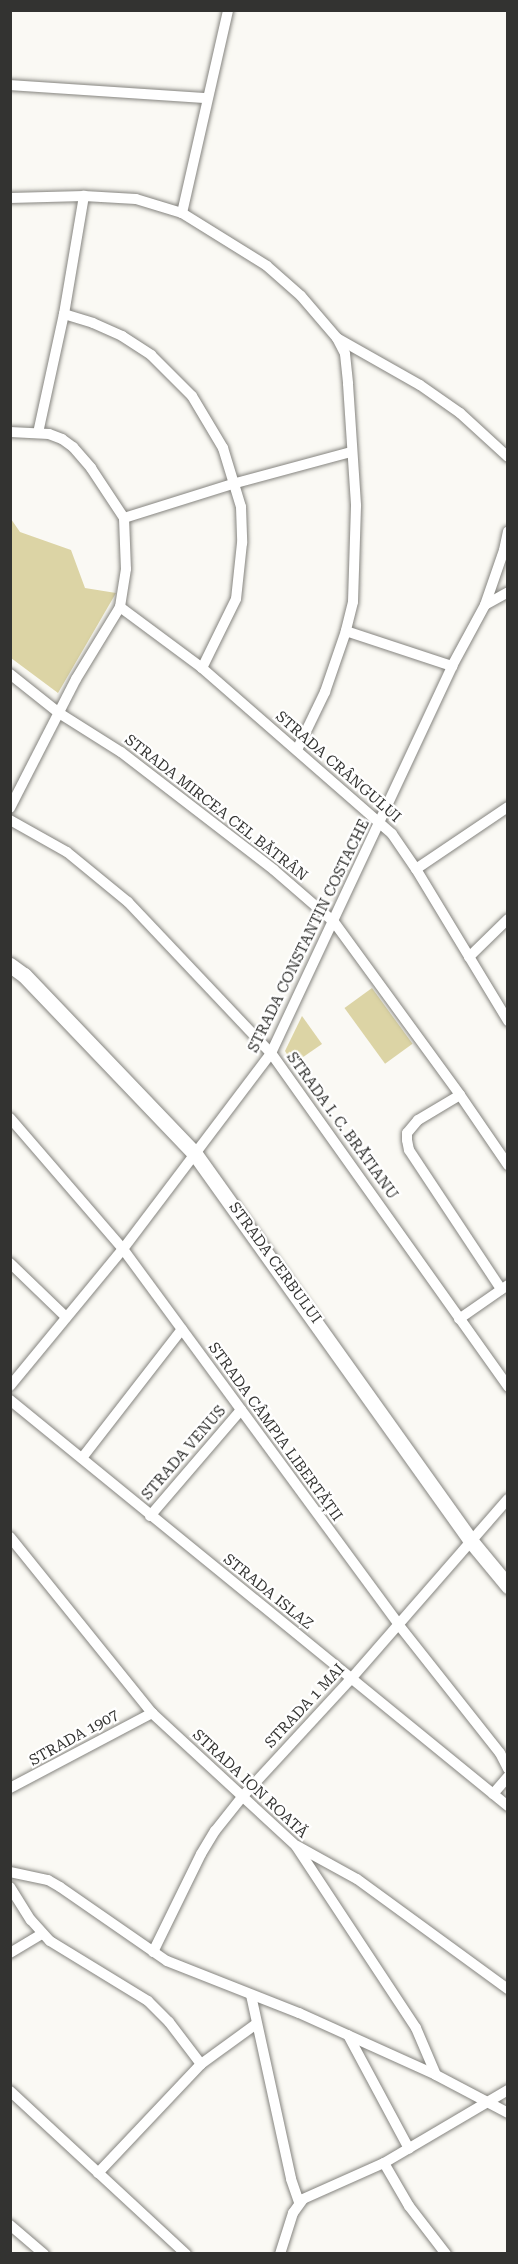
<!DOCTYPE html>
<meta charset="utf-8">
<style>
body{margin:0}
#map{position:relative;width:518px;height:2264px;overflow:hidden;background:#faf9f4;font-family:"Roboto Serif",serif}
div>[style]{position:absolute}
.green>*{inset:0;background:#dcd4a5;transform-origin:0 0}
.roads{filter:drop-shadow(0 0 2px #85847f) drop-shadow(0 0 2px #85847f)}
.street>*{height:10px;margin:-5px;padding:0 5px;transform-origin:5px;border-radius:5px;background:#fff}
.secondary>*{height:15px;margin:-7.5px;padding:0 7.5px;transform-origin:7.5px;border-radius:7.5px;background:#fff}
span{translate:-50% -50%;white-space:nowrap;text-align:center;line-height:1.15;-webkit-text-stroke:4.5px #fff;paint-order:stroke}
.street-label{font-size:15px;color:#333331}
.frame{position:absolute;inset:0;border:12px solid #333331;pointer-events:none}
</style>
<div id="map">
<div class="green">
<div style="clip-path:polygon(11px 519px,20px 532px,71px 550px,85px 588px,116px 593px,58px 693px,11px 658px)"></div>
<div style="left:372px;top:988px;width:69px;height:34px;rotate:54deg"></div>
<div style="clip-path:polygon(302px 1016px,322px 1044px,293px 1064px,285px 1051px)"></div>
</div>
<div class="roads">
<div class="street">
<div style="left:10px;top:85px;width:197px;rotate:3.8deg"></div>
<div style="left:10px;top:198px;width:74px;rotate:-1.5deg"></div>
<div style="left:84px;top:196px;width:52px;rotate:3.3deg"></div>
<div style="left:136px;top:199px;width:48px;rotate:16.9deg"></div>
<div style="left:182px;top:213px;width:100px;rotate:31.9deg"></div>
<div style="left:267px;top:266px;width:45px;rotate:41.4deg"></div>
<div style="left:301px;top:296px;width:55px;rotate:49.4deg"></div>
<div style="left:337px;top:338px;width:18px;rotate:63deg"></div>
<div style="left:345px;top:354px;width:30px;rotate:84deg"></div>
<div style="left:348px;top:384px;width:122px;rotate:86.2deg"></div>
<div style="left:356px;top:506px;width:96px;rotate:91.8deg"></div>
<div style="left:353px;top:602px;width:30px;rotate:104deg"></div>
<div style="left:346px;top:631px;width:65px;rotate:109deg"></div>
<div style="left:325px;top:692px;width:64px;rotate:115.8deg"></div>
<div style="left:182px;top:213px;width:208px;rotate:-77.2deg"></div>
<div style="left:64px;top:314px;width:120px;rotate:-80.4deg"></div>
<div style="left:337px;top:338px;width:95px;rotate:29.5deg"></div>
<div style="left:420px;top:385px;width:49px;rotate:35deg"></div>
<div style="left:460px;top:413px;width:65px;rotate:42.5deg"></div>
<div style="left:10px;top:432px;width:39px;rotate:3deg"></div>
<div style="left:49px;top:434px;width:14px;rotate:21deg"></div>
<div style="left:62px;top:439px;width:14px;rotate:36deg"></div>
<div style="left:73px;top:447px;width:28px;rotate:49deg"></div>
<div style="left:91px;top:468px;width:60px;rotate:56.6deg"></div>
<div style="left:124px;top:518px;width:51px;rotate:87.8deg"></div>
<div style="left:126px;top:569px;width:38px;rotate:99deg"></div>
<div style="left:120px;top:607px;width:84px;rotate:121.4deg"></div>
<div style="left:76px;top:679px;width:145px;rotate:117.1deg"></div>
<div style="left:38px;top:433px;width:122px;rotate:-77.7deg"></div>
<div style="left:64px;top:314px;width:30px;rotate:17deg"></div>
<div style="left:93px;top:323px;width:32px;rotate:24deg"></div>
<div style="left:122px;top:336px;width:35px;rotate:33deg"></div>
<div style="left:151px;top:355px;width:58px;rotate:45deg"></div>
<div style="left:192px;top:396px;width:61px;rotate:59.2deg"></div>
<div style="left:223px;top:448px;width:62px;rotate:73deg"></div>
<div style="left:241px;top:507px;width:36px;rotate:88deg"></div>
<div style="left:242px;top:543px;width:56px;rotate:96.1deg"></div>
<div style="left:236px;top:599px;width:77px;rotate:116.2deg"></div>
<div style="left:124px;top:518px;width:117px;rotate:-17.4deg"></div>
<div style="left:236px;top:483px;width:119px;rotate:-15.1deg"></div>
<div style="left:485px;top:605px;width:58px;rotate:-70.9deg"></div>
<div style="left:504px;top:550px;width:19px;rotate:-78deg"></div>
<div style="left:120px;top:607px;width:102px;rotate:36.6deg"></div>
<div style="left:202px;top:668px;width:252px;rotate:41.1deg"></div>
<div style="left:392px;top:834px;width:42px;rotate:55.6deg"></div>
<div style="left:416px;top:869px;width:178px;rotate:58.8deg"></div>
<div style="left:346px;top:631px;width:112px;rotate:18.3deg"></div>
<div style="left:10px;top:674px;width:63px;rotate:38.5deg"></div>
<div style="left:59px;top:713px;width:73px;rotate:32.2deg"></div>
<div style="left:121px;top:752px;width:193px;rotate:37.6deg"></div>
<div style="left:274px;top:870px;width:79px;rotate:40.9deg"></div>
<div style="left:334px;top:922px;width:214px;rotate:53.9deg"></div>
<div style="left:460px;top:1095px;width:85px;rotate:55.6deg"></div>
<div style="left:10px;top:820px;width:65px;rotate:29.3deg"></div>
<div style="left:67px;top:852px;width:79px;rotate:39.3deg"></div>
<div style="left:128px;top:902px;width:208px;rotate:46.6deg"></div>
<div style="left:271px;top:1053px;width:410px;rotate:54.6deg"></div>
<div style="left:416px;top:869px;width:111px;rotate:-34deg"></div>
<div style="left:469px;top:957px;width:54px;rotate:-44.3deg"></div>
<div style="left:460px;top:1095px;width:49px;rotate:149.2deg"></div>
<div style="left:418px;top:1120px;width:17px;rotate:130deg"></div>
<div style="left:407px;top:1133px;width:7px;rotate:90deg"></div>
<div style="left:407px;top:1140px;width:10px;rotate:79deg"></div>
<div style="left:409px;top:1150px;width:167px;rotate:56.5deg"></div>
<div style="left:10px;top:1118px;width:173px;rotate:49.2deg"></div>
<div style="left:123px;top:1249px;width:465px;rotate:53.7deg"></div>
<div style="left:398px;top:1624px;width:164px;rotate:51.7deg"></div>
<div style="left:500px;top:1753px;width:18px;rotate:63deg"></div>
<div style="left:10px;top:1263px;width:78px;rotate:44deg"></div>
<div style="left:459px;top:1319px;width:60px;rotate:-34.8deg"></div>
<div style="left:10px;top:1386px;width:178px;rotate:-50.5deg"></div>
<div style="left:123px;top:1249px;width:246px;rotate:-52.9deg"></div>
<div style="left:271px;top:1053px;width:427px;rotate:-64.9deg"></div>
<div style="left:452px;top:666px;width:69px;rotate:-61.6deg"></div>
<div style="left:485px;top:605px;width:26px;rotate:-29deg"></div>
<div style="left:10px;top:1400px;width:643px;rotate:39.19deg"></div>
<div style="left:82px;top:1458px;width:163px;rotate:-52.2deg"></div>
<div style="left:150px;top:1516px;width:140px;rotate:-49.4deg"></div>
<div style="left:10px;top:1537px;width:226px;rotate:51.1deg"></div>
<div style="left:152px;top:1713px;width:196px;rotate:42.7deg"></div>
<div style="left:296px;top:1846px;width:218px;rotate:56.6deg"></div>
<div style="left:416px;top:2028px;width:51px;rotate:66.9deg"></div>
<div style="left:10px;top:1788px;width:161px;rotate:-27.8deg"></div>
<div style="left:493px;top:1794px;width:23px;rotate:-49deg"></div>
<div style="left:297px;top:1846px;width:68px;rotate:28.8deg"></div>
<div style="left:357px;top:1879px;width:187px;rotate:36.1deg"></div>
<div style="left:10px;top:1872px;width:39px;rotate:12deg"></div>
<div style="left:48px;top:1880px;width:14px;rotate:30deg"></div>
<div style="left:60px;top:1887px;width:130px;rotate:34.7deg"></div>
<div style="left:167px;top:1961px;width:142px;rotate:21.5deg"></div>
<div style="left:299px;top:2013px;width:150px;rotate:24.3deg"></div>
<div style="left:436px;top:2075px;width:81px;rotate:27.8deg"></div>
<div style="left:10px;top:1887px;width:39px;rotate:58deg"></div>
<div style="left:31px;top:1920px;width:28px;rotate:48deg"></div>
<div style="left:50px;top:1941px;width:115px;rotate:31.5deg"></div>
<div style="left:148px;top:2001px;width:30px;rotate:45deg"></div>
<div style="left:169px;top:2022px;width:53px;rotate:52.7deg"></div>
<div style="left:153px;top:1952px;width:109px;rotate:-63.9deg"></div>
<div style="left:201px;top:1854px;width:27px;rotate:-59deg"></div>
<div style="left:215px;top:1831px;width:43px;rotate:-51.5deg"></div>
<div style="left:242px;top:1797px;width:159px;rotate:-47.3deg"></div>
<div style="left:350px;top:1680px;width:240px;rotate:-48.9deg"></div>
<div style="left:10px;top:1953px;width:37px;rotate:-31deg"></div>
<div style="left:251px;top:1995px;width:188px;rotate:77.7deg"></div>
<div style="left:291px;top:2179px;width:24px;rotate:71deg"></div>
<div style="left:348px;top:2035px;width:129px;rotate:61.8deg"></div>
<div style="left:10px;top:2091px;width:240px;rotate:42.8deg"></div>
<div style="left:384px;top:2163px;width:50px;rotate:59.8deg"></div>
<div style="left:409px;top:2206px;width:61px;rotate:52.4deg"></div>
<div style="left:98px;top:2173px;width:150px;rotate:-46.6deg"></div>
<div style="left:201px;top:2064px;width:68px;rotate:-36deg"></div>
<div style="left:10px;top:2225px;width:45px;rotate:40.5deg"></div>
<div style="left:280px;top:2254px;width:43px;rotate:-72.4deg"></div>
<div style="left:293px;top:2213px;width:17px;rotate:-54deg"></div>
<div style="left:303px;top:2199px;width:89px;rotate:-24deg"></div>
<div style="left:384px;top:2163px;width:144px;rotate:-30.5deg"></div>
</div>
<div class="secondary">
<div style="left:10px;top:965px;width:17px;rotate:36deg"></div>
<div style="left:24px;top:975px;width:248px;rotate:46.3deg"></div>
<div style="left:195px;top:1154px;width:474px;rotate:54.5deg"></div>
<div style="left:470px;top:1540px;width:60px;rotate:50.4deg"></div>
</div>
</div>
<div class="street-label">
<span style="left:338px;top:767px;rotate:41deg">STRADA CRÂNGULUI</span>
<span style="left:216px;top:808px;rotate:38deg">STRADA MIRCEA CEL BĂTRÂN</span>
<span style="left:309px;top:936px;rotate:-64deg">STRADA CONSTANTIN COSTACHE</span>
<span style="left:342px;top:1126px;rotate:54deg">STRADA I. C. BRĂTIANU</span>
<span style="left:275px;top:1263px;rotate:54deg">STRADA CERBULUI</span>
<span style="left:275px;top:1432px;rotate:54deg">STRADA CÂMPIA LIBERTĂȚII</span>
<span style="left:184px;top:1453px;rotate:-49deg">STRADA VENUS</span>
<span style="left:268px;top:1592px;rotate:39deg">STRADA ISLAZ</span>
<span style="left:305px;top:1706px;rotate:-47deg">STRADA 1 MAI</span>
<span style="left:74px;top:1738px;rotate:-29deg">STRADA 1907</span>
<span style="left:250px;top:1784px;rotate:43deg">STRADA ION ROATĂ</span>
</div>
<div class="frame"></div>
</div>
